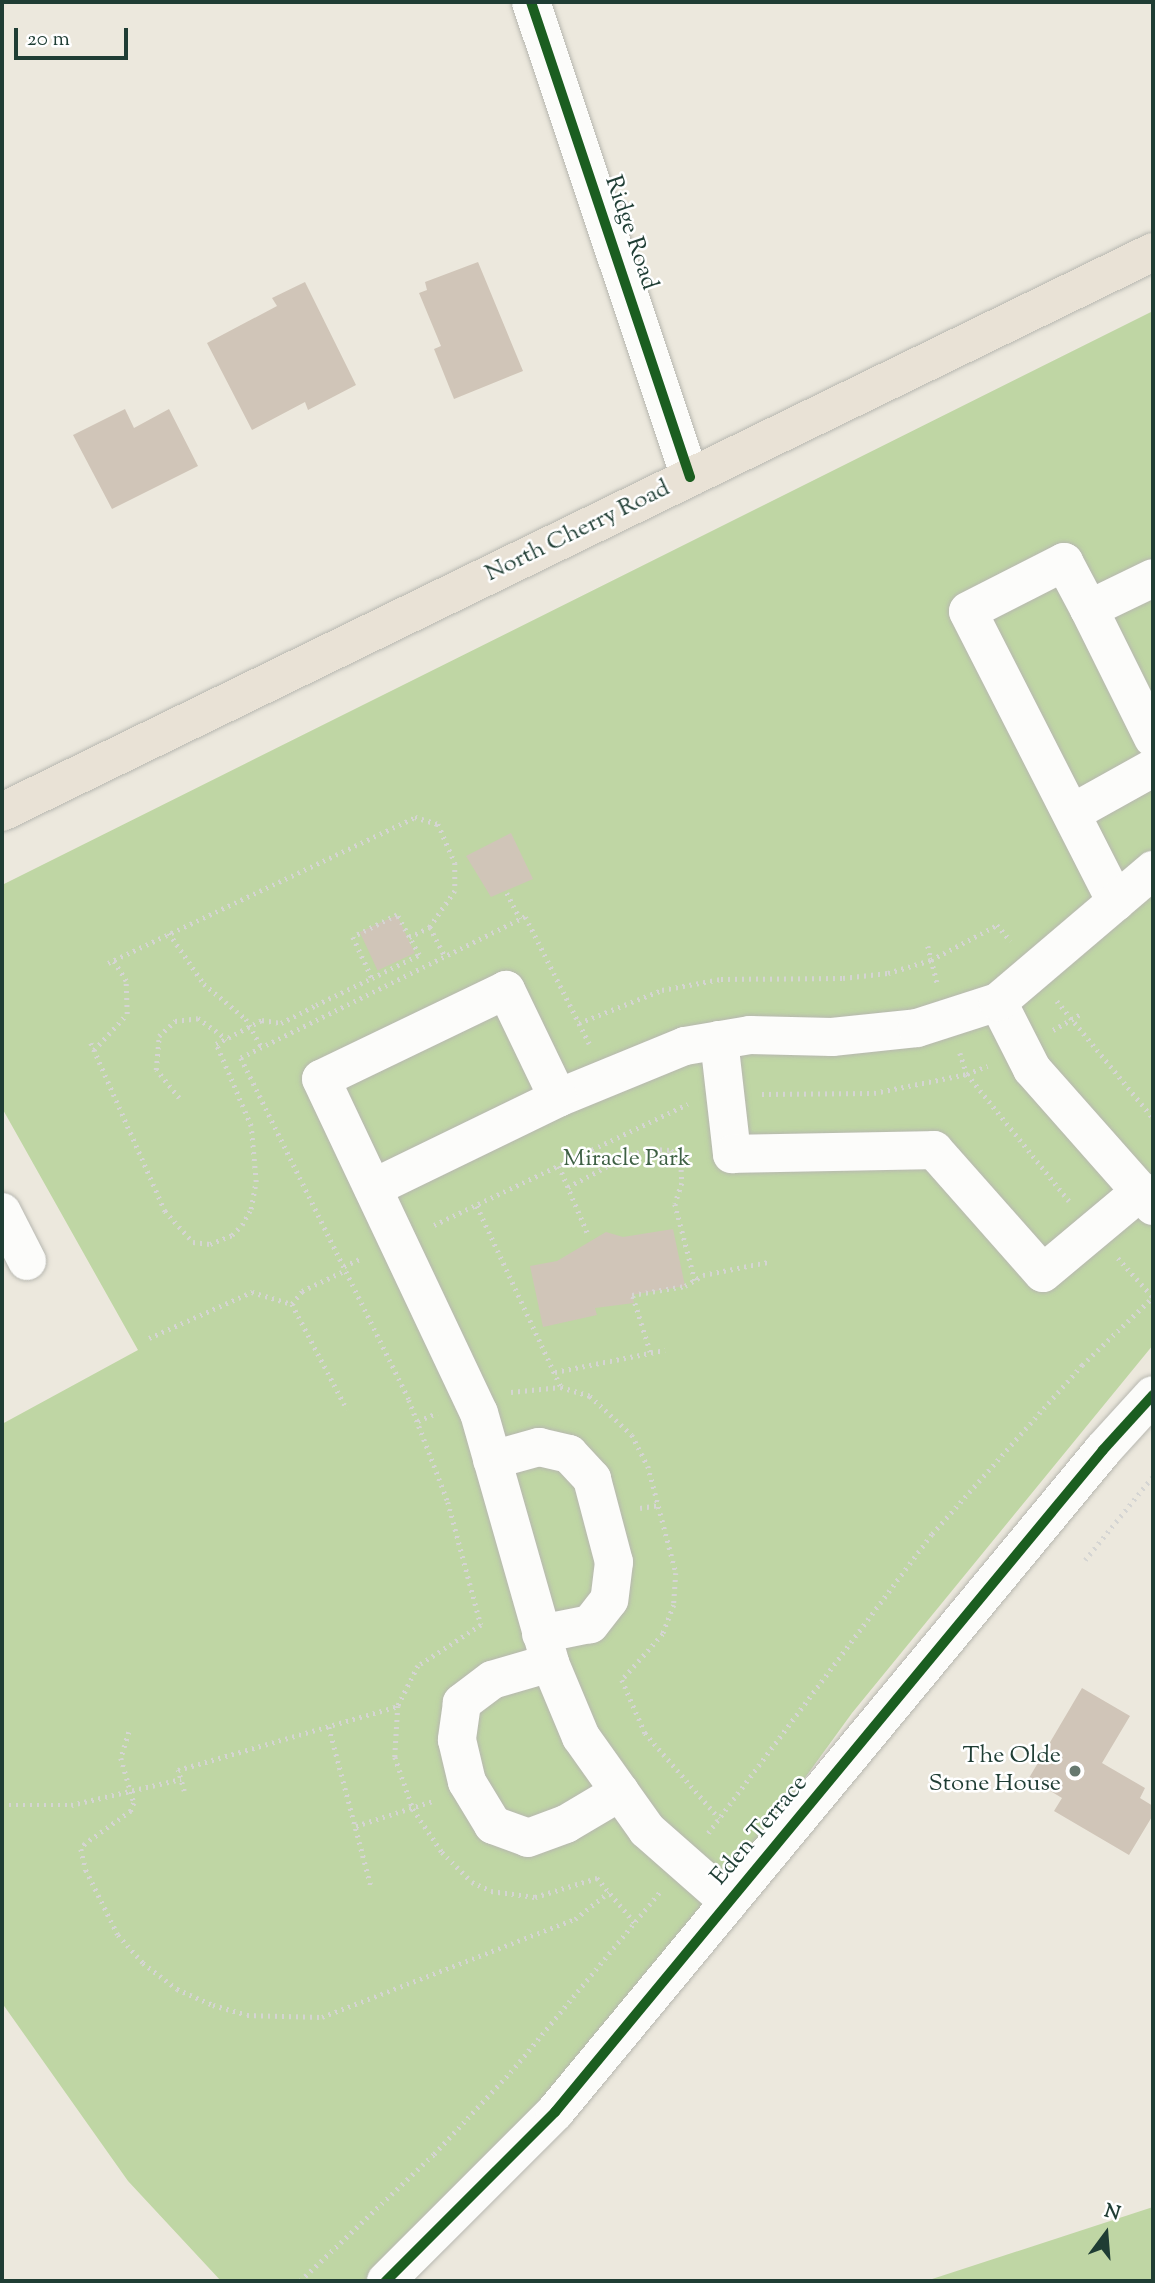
<!DOCTYPE html>
<style>
body{margin:0}
#map{position:relative;width:1155px;height:2283px;overflow:hidden;background:#ece8dd;font-family:"Sorts Mill Goudy",serif}
div>[style]{position:absolute}
.green>*{inset:0;background:#bfd6a4}
.building>*{inset:0;background:#d0c5b8;transform-origin:0 0}
.path>*{height:4.5px;margin-top:-2.25px;transform-origin:0;background:repeating-linear-gradient(90deg,#d5d5d3 0 2px,transparent 0 7px)}
.roads{filter:drop-shadow(0 0 2px #b7b7b0) drop-shadow(0 0 2px #b7b7b0)}
.minor>*{height:38px;margin:-19px;padding:0 19px;transform-origin:19px;border-radius:19px;background:#fcfcfa}
.major>*{height:38px;margin:-19px;padding:0 19px;transform-origin:19px;border-radius:19px;background:#e9e2d6}
.cycleway>*{height:10px;margin:-5px;padding:0 5px;transform-origin:5px;border-radius:5px;background:#1b5e20}
.dots>*{width:19px;height:19px;translate:-50% -50%;box-sizing:border-box;border:4px solid #fff;border-radius:50%}
span{translate:-50% -50%;white-space:nowrap;text-align:center;line-height:1.15;-webkit-text-stroke:5px #fff;paint-order:stroke}
.street-label{font-size:24px;color:#1f3d34}
.park-label{font-size:24px;color:#3e6044}
.poi-label{font-size:24px;color:#1f3d34}
.right{translate:-100% -50%;text-align:right}
.frame{position:absolute;inset:0;border:4px solid #1f3d34;pointer-events:none}
.north{position:absolute;left:1071px;top:2199px;width:70px;height:70px;-webkit-text-stroke:5px #fff;paint-order:stroke;rotate:16deg;font-size:19px;font-weight:700;line-height:28px;text-align:center;color:#1f3d34}
.north::after{content:'';display:block;margin:auto;width:24px;height:32px;background:#1f3d34;clip-path:polygon(50% 0,100% 100%,50% 72%,0 100%)}
.scale{position:absolute;left:14px;top:28px;width:114px;height:32px;box-sizing:border-box;border:4px solid #1f3d34;border-top:0;padding-left:9px;font-size:21px;line-height:24px;white-space:nowrap;color:#1f3d34;-webkit-text-stroke:5px #fff;paint-order:stroke}
</style>
<div id="map">
<div class="green">
<div style="clip-path:polygon(1153px 311px,1153px 1345px,852px 1713px,609px 2048px,376px 2281px,221px 2281px,128px 2181px,2px 2003px,2px 1424px,138px 1350px,2px 1108px,2px 885px)"></div>
<div style="clip-path:polygon(1153px 2207px,1153px 2281px,926px 2281px)"></div>
</div>
<div class="building">
<div style="clip-path:polygon(478px 262px,523px 371px,454px 399px,434px 349px,441px 346px,419px 293px,427px 290px,425px 282px)"></div>
<div style="clip-path:polygon(305px 282px,356px 385px,308px 410px,305px 402px,252px 430px,207px 343px,277px 306px,272px 298px)"></div>
<div style="clip-path:polygon(125px 409px,134px 428px,169px 409px,198px 466px,112px 509px,73px 435px)"></div>
<div style="clip-path:polygon(511px 833px,533px 879px,491px 897px,466px 856px)"></div>
<div style="left:397px;top:915px;width:42px;height:41px;rotate:65deg"></div>
<div style="clip-path:polygon(673px 1229px,685px 1286px,632px 1295px,634px 1303px,595px 1308px,597px 1315px,543px 1327px,530px 1266px,557px 1261px,606px 1232px,623px 1237px)"></div>
<div style="clip-path:polygon(1082px 1688px,1130px 1716px,1102px 1763px,1145px 1788px,1140px 1798px,1153px 1806px,1153px 1815px,1129px 1855px,1054px 1811px,1062px 1798px,1029px 1778px)"></div>
</div>
<div class="path">
<div style="left:507px;top:893px;width:29px;rotate:63deg"></div>
<div style="left:169px;top:933px;width:62px;rotate:55.5deg"></div>
<div style="left:204px;top:984px;width:55px;rotate:39.8deg"></div>
<div style="left:246px;top:1019px;width:33px;rotate:61deg"></div>
<div style="left:409px;top:937px;width:23px;rotate:-25deg"></div>
<div style="left:928px;top:946px;width:38px;rotate:76deg"></div>
<div style="left:108px;top:963px;width:340px;rotate:-25.4deg"></div>
<div style="left:415px;top:817px;width:24px;rotate:17deg"></div>
<div style="left:438px;top:824px;width:43px;rotate:66.4deg"></div>
<div style="left:455px;top:863px;width:28px;rotate:90deg"></div>
<div style="left:455px;top:891px;width:44px;rotate:124.8deg"></div>
<div style="left:430px;top:927px;width:34px;rotate:63deg"></div>
<div style="left:1057px;top:1001px;width:151px;rotate:50.6deg"></div>
<div style="left:579px;top:1023px;width:89px;rotate:-21.7deg"></div>
<div style="left:662px;top:990px;width:60px;rotate:-10.6deg"></div>
<div style="left:721px;top:979px;width:122px;rotate:-0.5deg"></div>
<div style="left:843px;top:978px;width:45px;rotate:-6.3deg"></div>
<div style="left:888px;top:973px;width:45px;rotate:-16.8deg"></div>
<div style="left:931px;top:960px;width:75px;rotate:-27.9deg"></div>
<div style="left:997px;top:925px;width:21px;rotate:49deg"></div>
<div style="left:1053px;top:1030px;width:32px;rotate:-30deg"></div>
<div style="left:91px;top:1043px;width:184px;rotate:66.2deg"></div>
<div style="left:165px;top:1211px;width:42px;rotate:47.9deg"></div>
<div style="left:193px;top:1242px;width:17px;rotate:7deg"></div>
<div style="left:210px;top:1244px;width:24px;rotate:-22deg"></div>
<div style="left:232px;top:1235px;width:14px;rotate:-45deg"></div>
<div style="left:242px;top:1225px;width:18px;rotate:-61deg"></div>
<div style="left:251px;top:1209px;width:27px;rotate:-80deg"></div>
<div style="left:256px;top:1182px;width:56px;rotate:-95.1deg"></div>
<div style="left:251px;top:1126px;width:89px;rotate:-113.1deg"></div>
<div style="left:216px;top:1044px;width:52px;rotate:-27.6deg"></div>
<div style="left:262px;top:1020px;width:19px;rotate:9deg"></div>
<div style="left:281px;top:1023px;width:39px;rotate:-27deg"></div>
<div style="left:316px;top:1005px;width:62px;rotate:-25.7deg"></div>
<div style="left:372px;top:978px;width:52px;rotate:-26.1deg"></div>
<div style="left:419px;top:955px;width:46px;rotate:-118.8deg"></div>
<div style="left:397px;top:915px;width:49px;rotate:153.4deg"></div>
<div style="left:353px;top:937px;width:45px;rotate:65.1deg"></div>
<div style="left:589px;top:1044px;width:142px;rotate:-116.7deg"></div>
<div style="left:525px;top:917px;width:317px;rotate:153.6deg"></div>
<div style="left:241px;top:1058px;width:381px;rotate:63.8deg"></div>
<div style="left:409px;top:1400px;width:109px;rotate:69.1deg"></div>
<div style="left:448px;top:1502px;width:127px;rotate:75deg"></div>
<div style="left:481px;top:1625px;width:75px;rotate:146.9deg"></div>
<div style="left:418px;top:1666px;width:45px;rotate:116.6deg"></div>
<div style="left:398px;top:1706px;width:51px;rotate:93.4deg"></div>
<div style="left:395px;top:1757px;width:55px;rotate:70.9deg"></div>
<div style="left:413px;top:1809px;width:52px;rotate:56deg"></div>
<div style="left:442px;top:1852px;width:42px;rotate:45deg"></div>
<div style="left:472px;top:1882px;width:21px;rotate:25deg"></div>
<div style="left:491px;top:1891px;width:44px;rotate:7.8deg"></div>
<div style="left:535px;top:1897px;width:65px;rotate:-17deg"></div>
<div style="left:597px;top:1878px;width:59px;rotate:49.8deg"></div>
<div style="left:94px;top:1050px;width:49px;rotate:-47.5deg"></div>
<div style="left:127px;top:1014px;width:33px;rotate:-92deg"></div>
<div style="left:126px;top:981px;width:25px;rotate:-122deg"></div>
<div style="left:960px;top:1053px;width:22px;rotate:72deg"></div>
<div style="left:967px;top:1074px;width:22px;rotate:-22deg"></div>
<div style="left:762px;top:1094px;width:112px;rotate:-0.5deg"></div>
<div style="left:874px;top:1093px;width:95px;rotate:-11.5deg"></div>
<div style="left:967px;top:1074px;width:163px;rotate:51.2deg"></div>
<div style="left:179px;top:1098px;width:36px;rotate:-129deg"></div>
<div style="left:156px;top:1070px;width:34px;rotate:-85deg"></div>
<div style="left:159px;top:1036px;width:22px;rotate:-43deg"></div>
<div style="left:175px;top:1021px;width:23px;rotate:-7deg"></div>
<div style="left:198px;top:1018px;width:36px;rotate:36deg"></div>
<div style="left:559px;top:1166px;width:74px;rotate:66.9deg"></div>
<div style="left:568px;top:1187px;width:70px;rotate:-28deg"></div>
<div style="left:630px;top:1154px;width:24px;rotate:-12deg"></div>
<div style="left:653px;top:1149px;width:18px;rotate:3deg"></div>
<div style="left:671px;top:1150px;width:16px;rotate:52deg"></div>
<div style="left:681px;top:1163px;width:20px;rotate:87deg"></div>
<div style="left:682px;top:1183px;width:22px;rotate:108deg"></div>
<div style="left:675px;top:1204px;width:79px;rotate:75.3deg"></div>
<div style="left:477px;top:1206px;width:200px;rotate:65.1deg"></div>
<div style="left:434px;top:1225px;width:281px;rotate:-25.5deg"></div>
<div style="left:1118px;top:1258px;width:52px;rotate:48.1deg"></div>
<div style="left:344px;top:1266px;width:20px;rotate:-24deg"></div>
<div style="left:292px;top:1304px;width:16px;rotate:-52deg"></div>
<div style="left:302px;top:1291px;width:49px;rotate:-25.5deg"></div>
<div style="left:149px;top:1338px;width:113px;rotate:-24.1deg"></div>
<div style="left:252px;top:1292px;width:42px;rotate:16.7deg"></div>
<div style="left:292px;top:1304px;width:119px;rotate:62.4deg"></div>
<div style="left:650px;top:1352px;width:60px;rotate:-107.5deg"></div>
<div style="left:632px;top:1295px;width:54px;rotate:-9.6deg"></div>
<div style="left:685px;top:1286px;width:21px;rotate:-31deg"></div>
<div style="left:703px;top:1275px;width:66px;rotate:-11.3deg"></div>
<div style="left:555px;top:1372px;width:112px;rotate:-11.3deg"></div>
<div style="left:511px;top:1392px;width:50px;rotate:-5.7deg"></div>
<div style="left:561px;top:1387px;width:30px;rotate:17deg"></div>
<div style="left:590px;top:1396px;width:57px;rotate:42.9deg"></div>
<div style="left:632px;top:1435px;width:35px;rotate:63deg"></div>
<div style="left:648px;top:1466px;width:111px;rotate:75.3deg"></div>
<div style="left:676px;top:1573px;width:32px;rotate:94deg"></div>
<div style="left:674px;top:1605px;width:31px;rotate:111deg"></div>
<div style="left:663px;top:1634px;width:62px;rotate:131.7deg"></div>
<div style="left:622px;top:1680px;width:58px;rotate:66.5deg"></div>
<div style="left:645px;top:1733px;width:113px;rotate:49deg"></div>
<div style="left:418px;top:1421px;width:21px;rotate:-23deg"></div>
<div style="left:640px;top:1508px;width:19px;rotate:-9deg"></div>
<div style="left:1085px;top:1560px;width:108px;rotate:-51deg"></div>
<div style="left:329px;top:1727px;width:164px;rotate:75.2deg"></div>
<div style="left:129px;top:1732px;width:27px;rotate:107deg"></div>
<div style="left:121px;top:1758px;width:47px;rotate:73.9deg"></div>
<div style="left:134px;top:1803px;width:9px;rotate:111deg"></div>
<div style="left:131px;top:1811px;width:57px;rotate:144.3deg"></div>
<div style="left:85px;top:1844px;width:6px;rotate:129deg"></div>
<div style="left:81px;top:1849px;width:22px;rotate:77deg"></div>
<div style="left:86px;top:1870px;width:72px;rotate:63.8deg"></div>
<div style="left:118px;top:1935px;width:38px;rotate:48deg"></div>
<div style="left:143px;top:1963px;width:43px;rotate:37.4deg"></div>
<div style="left:177px;top:1989px;width:39px;rotate:24deg"></div>
<div style="left:213px;top:2005px;width:35px;rotate:16deg"></div>
<div style="left:247px;top:2015px;width:75px;rotate:1.5deg"></div>
<div style="left:322px;top:2017px;width:271px;rotate:-21.2deg"></div>
<div style="left:575px;top:1919px;width:43px;rotate:-38.5deg"></div>
<div style="left:184px;top:1791px;width:22px;rotate:-106deg"></div>
<div style="left:178px;top:1770px;width:229px;rotate:-16.2deg"></div>
<div style="left:2px;top:1805px;width:69px"></div>
<div style="left:71px;top:1805px;width:113px;rotate:-13.3deg"></div>
<div style="left:356px;top:1826px;width:81px;rotate:-18deg"></div>
<div style="left:708px;top:1833px;width:374px;rotate:-53.2deg"></div>
<div style="left:932px;top:1534px;width:226px;rotate:-48.4deg"></div>
<div style="left:1082px;top:1365px;width:98px;rotate:-43.8deg"></div>
<div style="left:300px;top:2281px;width:185px;rotate:-43.5deg"></div>
<div style="left:434px;top:2154px;width:119px;rotate:-47deg"></div>
<div style="left:515px;top:2067px;width:227px;rotate:-50.4deg"></div>
</div>
<div class="roads">
<div class="minor">
<div style="left:531px;top:2px;width:501px;rotate:71.49deg"></div>
<div style="left:1089px;top:609px;width:144px;rotate:63.6deg"></div>
<div style="left:1072px;top:813px;width:93px;rotate:-29.1deg"></div>
<div style="left:1116px;top:902px;width:326px;rotate:-117deg"></div>
<div style="left:968px;top:611px;width:108px;rotate:-27deg"></div>
<div style="left:1064px;top:562px;width:53px;rotate:62deg"></div>
<div style="left:1089px;top:609px;width:71px;rotate:-25.8deg"></div>
<div style="left:998px;top:1002px;width:75px;rotate:63.1deg"></div>
<div style="left:1032px;top:1069px;width:183px;rotate:48.5deg"></div>
<div style="left:719px;top:1040px;width:115px;rotate:83.5deg"></div>
<div style="left:732px;top:1154px;width:202px;rotate:-1.1deg"></div>
<div style="left:934px;top:1150px;width:164px;rotate:48.5deg"></div>
<div style="left:1043px;top:1273px;width:128px;rotate:-39.9deg"></div>
<div style="left:558px;top:1098px;width:137px;rotate:-22.3deg"></div>
<div style="left:685px;top:1046px;width:66px;rotate:-9.6deg"></div>
<div style="left:750px;top:1035px;width:82px;rotate:1.4deg"></div>
<div style="left:832px;top:1037px;width:85px;rotate:-6deg"></div>
<div style="left:917px;top:1028px;width:85px;rotate:-17.8deg"></div>
<div style="left:998px;top:1002px;width:204px;rotate:-40.4deg"></div>
<div style="left:373px;top:1188px;width:206px;rotate:-25.9deg"></div>
<div style="left:558px;top:1098px;width:120px;rotate:-115.7deg"></div>
<div style="left:506px;top:990px;width:205px;rotate:154.3deg"></div>
<div style="left:321px;top:1079px;width:369px;rotate:64.7deg"></div>
<div style="left:479px;top:1413px;width:260px;rotate:74.1deg"></div>
<div style="left:550px;top:1663px;width:80px;rotate:67.3deg"></div>
<div style="left:581px;top:1737px;width:114px;rotate:54.6deg"></div>
<div style="left:647px;top:1830px;width:109px;rotate:41.3deg"></div>
<div style="left:2px;top:1212px;width:55px;rotate:63deg"></div>
<div style="left:492px;top:1460px;width:49px;rotate:-15.5deg"></div>
<div style="left:539px;top:1447px;width:31px;rotate:13deg"></div>
<div style="left:569px;top:1454px;width:34px;rotate:47deg"></div>
<div style="left:592px;top:1479px;width:86px;rotate:75.2deg"></div>
<div style="left:614px;top:1562px;width:38px;rotate:97deg"></div>
<div style="left:609px;top:1600px;width:31px;rotate:128deg"></div>
<div style="left:590px;top:1624px;width:50px;rotate:168.5deg"></div>
<div style="left:550px;top:1663px;width:60px;rotate:163.7deg"></div>
<div style="left:492px;top:1680px;width:38px;rotate:143deg"></div>
<div style="left:462px;top:1703px;width:37px;rotate:98deg"></div>
<div style="left:457px;top:1740px;width:43px;rotate:76.6deg"></div>
<div style="left:467px;top:1782px;width:50px;rotate:58.8deg"></div>
<div style="left:493px;top:1825px;width:37px;rotate:20deg"></div>
<div style="left:528px;top:1838px;width:40px;rotate:-20.2deg"></div>
<div style="left:566px;top:1824px;width:63px;rotate:-30.7deg"></div>
<div style="left:386px;top:2281px;width:239px;rotate:-45deg"></div>
<div style="left:555px;top:2112px;width:859px;rotate:-50.38deg"></div>
<div style="left:1103px;top:1450px;width:74px;rotate:-47.7deg"></div>
</div>
<div class="major">
<div style="left:2px;top:812px;width:1280px;rotate:-25.94deg"></div>
</div>
</div>
<div class="cycleway">
<div style="left:531px;top:2px;width:501px;rotate:71.49deg"></div>
<div style="left:386px;top:2281px;width:239px;rotate:-45deg"></div>
<div style="left:555px;top:2112px;width:859px;rotate:-50.38deg"></div>
<div style="left:1103px;top:1450px;width:74px;rotate:-47.7deg"></div>
</div>
<div class="dots">
<div style="left:1075px;top:1771px;background:#67796f"></div>
</div>
<div class="street-label">
<span style="left:630px;top:233px;rotate:71deg">Ridge Road</span>
<span style="left:578px;top:532px;rotate:-26deg">North Cherry Road</span>
<span style="left:760px;top:1831px;rotate:-50deg">Eden Terrace</span>
</div>
<div class="park-label">
<span style="left:627px;top:1160px">Miracle Park</span>
</div>
<div class="poi-label">
<span class="right" style="left:1061px;top:1771px">The Olde<br>Stone House</span>
</div>
<div class="frame"></div>
<div class="north">N</div>
<div class="scale">20 m</div>
</div>
